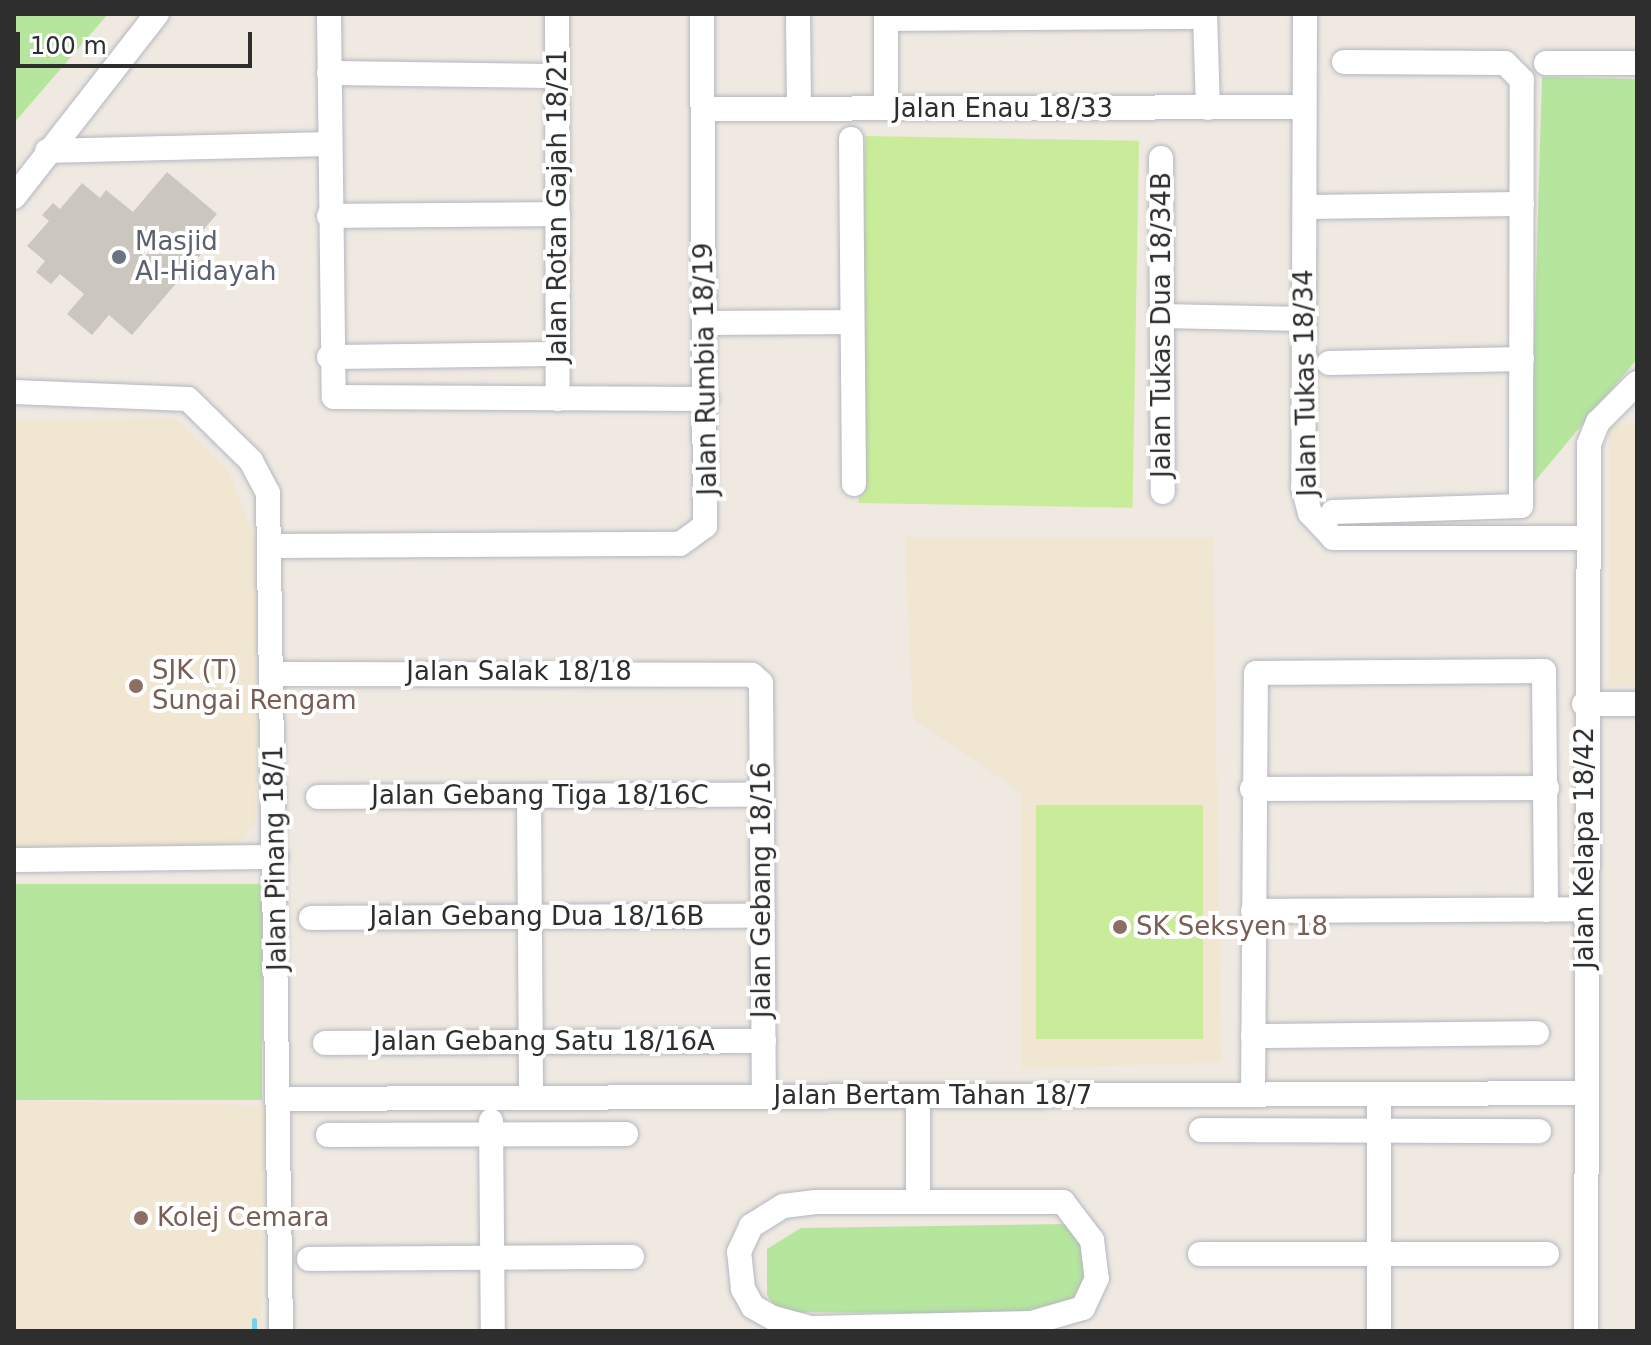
<!DOCTYPE html>
<style>
body{margin:0}
#map{position:relative;width:1651px;height:1345px;overflow:hidden;background:#efe9e1;font-family:"DejaVu Sans",sans-serif}
div>[style]{position:absolute}
.education>*{inset:0;background:#f0e6d1;transform-origin:0 0}
.green>*{inset:0;background:#b6e59e;transform-origin:0 0}
.pitch>*{inset:0;background:#c9ec9a;transform-origin:0 0}
.stream>*{height:5px;margin:-2.5px;padding:0 2.5px;transform-origin:2.5px;border-radius:2.5px;background:#75cff0}
.building>*{inset:0;background:#cbc7bf}
.roads{filter:drop-shadow(0 0 2px #b4b7c1) drop-shadow(0 0 2px #b4b7c1)}
.minor>*{height:24px;margin:-12px;padding:0 12px;transform-origin:12px;border-radius:12px;background:#fff}
.dots>*{width:22px;height:22px;translate:-50% -50%;box-sizing:border-box;border:4px solid #fff;border-radius:50%}
span{translate:-50% -50%;white-space:nowrap;text-align:center;line-height:1.15;-webkit-text-stroke:8px #fff;paint-order:stroke}
.street-label{font-size:26px;color:#2e2e2e}
.worship-label{font-size:26px;color:#5b616d}
.left{translate:0 -50%;text-align:left}
.education-label{font-size:26px;color:#785e54}
.frame{position:absolute;inset:0;border:16px solid #2e2e2e;pointer-events:none}
.scale{position:absolute;left:16px;top:32px;width:236px;height:36px;box-sizing:border-box;border:4px solid #2e2e2e;border-top:0;padding-left:10px;font-size:24px;line-height:28px;white-space:nowrap;color:#2e2e2e;-webkit-text-stroke:6px #fff;paint-order:stroke}
</style>
<div id="map">
<div class="education">
<div style="clip-path:polygon(176px 418px,229px 473px,258px 547px,256px 824px,236px 845px,14px 849px,14px 420px)"></div>
<div style="left:1637px;top:424px;width:262px;height:28px;rotate:90deg"></div>
<div style="clip-path:polygon(905px 537px,1213px 537px,1221px 1062px,1022px 1069px,1021px 792px,913px 719px)"></div>
<div style="left:14px;top:1101px;width:251px;height:230px;rotate:1deg"></div>
</div>
<div class="green">
<div style="clip-path:polygon(14px 14px,108px 14px,14px 123px)"></div>
<div style="clip-path:polygon(1542px 77px,1637px 79px,1637px 359px,1530px 487px)"></div>
<div style="left:14px;top:884px;width:248px;height:216px"></div>
<div style="clip-path:polygon(1066px 1224px,1083px 1248px,1084px 1281px,1072px 1304px,1052px 1314px,778px 1312px,767px 1295px,767px 1249px,801px 1228px)"></div>
</div>
<div class="pitch">
<div style="left:865px;top:136px;width:274px;height:367px;rotate:1deg"></div>
<div style="left:1203px;top:805px;width:234px;height:167px;rotate:90deg"></div>
</div>
<div class="stream">
<div style="left:254px;top:1331px;width:11px;rotate:-90deg"></div>
</div>
<div class="building">
<div style="clip-path:polygon(167px 172px,217px 214px,191px 244px,202px 253px,132px 335px,109px 315px,92px 335px,67px 314px,84px 294px,60px 274px,51px 284px,36px 272px,45px 261px,27px 246px,49px 221px,42px 215px,53px 203px,60px 209px,82px 183px,100px 198px,106px 190px,133px 212px)"></div>
</div>
<div class="roads">
<div class="minor">
<div style="left:329px;top:14px;width:383px;rotate:89.3deg"></div>
<div style="left:334px;top:397px;width:373px;rotate:0.3deg"></div>
<div style="left:557px;top:14px;width:385px;rotate:89.9deg"></div>
<div style="left:798px;top:14px;width:95px;rotate:89.4deg"></div>
<div style="left:886px;top:14px;width:94px;rotate:90deg"></div>
<div style="left:1205px;top:14px;width:94px;rotate:88.2deg"></div>
<div style="left:1305px;top:14px;width:473px;rotate:90.2deg"></div>
<div style="left:1303px;top:487px;width:27px;rotate:75deg"></div>
<div style="left:1310px;top:513px;width:34px;rotate:47deg"></div>
<div style="left:1333px;top:538px;width:251px"></div>
<div style="left:886px;top:19px;width:319px;rotate:-0.4deg"></div>
<div style="left:1546px;top:63px;width:91px"></div>
<div style="left:329px;top:73px;width:228px;rotate:0.8deg"></div>
<div style="left:703px;top:109px;width:600px;rotate:-0.19deg"></div>
<div style="left:851px;top:139px;width:345px;rotate:89.5deg"></div>
<div style="left:47px;top:151px;width:282px;rotate:-1.4deg"></div>
<div style="left:1161px;top:158px;width:334px;rotate:89.7deg"></div>
<div style="left:14px;top:197px;width:232px;rotate:-52deg"></div>
<div style="left:1305px;top:207px;width:217px;rotate:-0.8deg"></div>
<div style="left:329px;top:216px;width:229px;rotate:-0.5deg"></div>
<div style="left:1162px;top:316px;width:141px;rotate:1.2deg"></div>
<div style="left:706px;top:323px;width:146px;rotate:-0.4deg"></div>
<div style="left:329px;top:357px;width:229px;rotate:-0.8deg"></div>
<div style="left:1329px;top:363px;width:193px;rotate:-1.2deg"></div>
<div style="left:14px;top:392px;width:174px;rotate:2.3deg"></div>
<div style="left:188px;top:399px;width:88px;rotate:44.5deg"></div>
<div style="left:251px;top:461px;width:36px;rotate:62deg"></div>
<div style="left:268px;top:493px;width:838px;rotate:89.11deg"></div>
<div style="left:1333px;top:512px;width:188px;rotate:-1.8deg"></div>
<div style="left:1521px;top:506px;width:426px;rotate:-89.9deg"></div>
<div style="left:1522px;top:80px;width:24px;rotate:-135deg"></div>
<div style="left:1505px;top:63px;width:161px;rotate:-179.6deg"></div>
<div style="left:274px;top:546px;width:406px;rotate:-0.3deg"></div>
<div style="left:680px;top:544px;width:31px;rotate:-36deg"></div>
<div style="left:705px;top:526px;width:512px;rotate:-90.34deg"></div>
<div style="left:274px;top:674px;width:478px;rotate:0.1deg"></div>
<div style="left:752px;top:675px;width:12px;rotate:42deg"></div>
<div style="left:761px;top:683px;width:414px;rotate:89.6deg"></div>
<div style="left:1584px;top:704px;width:53px"></div>
<div style="left:1252px;top:789px;width:295px;rotate:-0.2deg"></div>
<div style="left:529px;top:796px;width:302px;rotate:89.6deg"></div>
<div style="left:318px;top:797px;width:443px;rotate:-0.3deg"></div>
<div style="left:14px;top:860px;width:262px;rotate:-0.7deg"></div>
<div style="left:1253px;top:911px;width:332px;rotate:-0.3deg"></div>
<div style="left:311px;top:918px;width:452px;rotate:-0.3deg"></div>
<div style="left:1253px;top:1036px;width:284px;rotate:-0.6deg"></div>
<div style="left:325px;top:1043px;width:439px;rotate:-0.3deg"></div>
<div style="left:1253px;top:1094px;width:421px;rotate:-89.6deg"></div>
<div style="left:1256px;top:673px;width:288px;rotate:-0.4deg"></div>
<div style="left:1544px;top:671px;width:239px;rotate:89.5deg"></div>
<div style="left:918px;top:1096px;width:104px;rotate:90deg"></div>
<div style="left:278px;top:1099px;width:1309px;rotate:-0.26deg"></div>
<div style="left:491px;top:1121px;width:210px;rotate:89.5deg"></div>
<div style="left:1201px;top:1130px;width:338px;rotate:0.2deg"></div>
<div style="left:328px;top:1135px;width:298px;rotate:-0.2deg"></div>
<div style="left:816px;top:1202px;width:247px"></div>
<div style="left:1063px;top:1202px;width:48px;rotate:52.7deg"></div>
<div style="left:1092px;top:1240px;width:38px;rotate:83deg"></div>
<div style="left:1097px;top:1278px;width:33px;rotate:115deg"></div>
<div style="left:1083px;top:1308px;width:54px;rotate:163.9deg"></div>
<div style="left:1031px;top:1323px;width:220px;rotate:178.7deg"></div>
<div style="left:811px;top:1328px;width:39px;rotate:-165deg"></div>
<div style="left:773px;top:1318px;width:23px;rotate:-151deg"></div>
<div style="left:753px;top:1307px;width:21px;rotate:-119deg"></div>
<div style="left:743px;top:1289px;width:37px;rotate:-96deg"></div>
<div style="left:739px;top:1252px;width:29px;rotate:-65deg"></div>
<div style="left:751px;top:1226px;width:38px;rotate:-32deg"></div>
<div style="left:783px;top:1206px;width:33px;rotate:-7deg"></div>
<div style="left:1200px;top:1254px;width:347px"></div>
<div style="left:309px;top:1259px;width:323px;rotate:-0.4deg"></div>
<div style="left:1379px;top:1331px;width:237px;rotate:-90deg"></div>
<div style="left:1586px;top:1331px;width:887px;rotate:-89.81deg"></div>
<div style="left:1589px;top:444px;width:24px;rotate:-68deg"></div>
<div style="left:1598px;top:422px;width:55px;rotate:-45deg"></div>
</div>
</div>
<div class="dots">
<div style="left:119px;top:257px;background:#6b7280"></div>
<div style="left:136px;top:686px;background:#8d6e63"></div>
<div style="left:1120px;top:927px;background:#8d6e63"></div>
<div style="left:141px;top:1218px;background:#8d6e63"></div>
</div>
<div class="street-label">
<span style="left:1003px;top:109px">Jalan Enau 18/33</span>
<span style="left:558px;top:206px;rotate:-90deg">Jalan Rotan Gajah 18/21</span>
<span style="left:1162px;top:325px;rotate:-90deg">Jalan Tukas Dua 18/34B</span>
<span style="left:706px;top:369px;rotate:-91deg">Jalan Rumbia 18/19</span>
<span style="left:1306px;top:383px;rotate:-91deg">Jalan Tukas 18/34</span>
<span style="left:519px;top:672px">Jalan Salak 18/18</span>
<span style="left:540px;top:796px">Jalan Gebang Tiga 18/16C</span>
<span style="left:1585px;top:848px;rotate:-90deg">Jalan Kelapa 18/42</span>
<span style="left:276px;top:858px;rotate:-91deg">Jalan Pinang 18/1</span>
<span style="left:762px;top:890px;rotate:-90deg">Jalan Gebang 18/16</span>
<span style="left:537px;top:917px">Jalan Gebang Dua 18/16B</span>
<span style="left:544px;top:1042px">Jalan Gebang Satu 18/16A</span>
<span style="left:933px;top:1096px">Jalan Bertam Tahan 18/7</span>
</div>
<div class="worship-label">
<span class="left" style="left:135px;top:257px">Masjid<br>Al-Hidayah</span>
</div>
<div class="education-label">
<span class="left" style="left:152px;top:686px">SJK (T)<br>Sungai Rengam</span>
<span class="left" style="left:1136px;top:927px">SK Seksyen 18</span>
<span class="left" style="left:157px;top:1218px">Kolej Cemara</span>
</div>
<div class="frame"></div>
<div class="scale">100 m</div>
</div>
